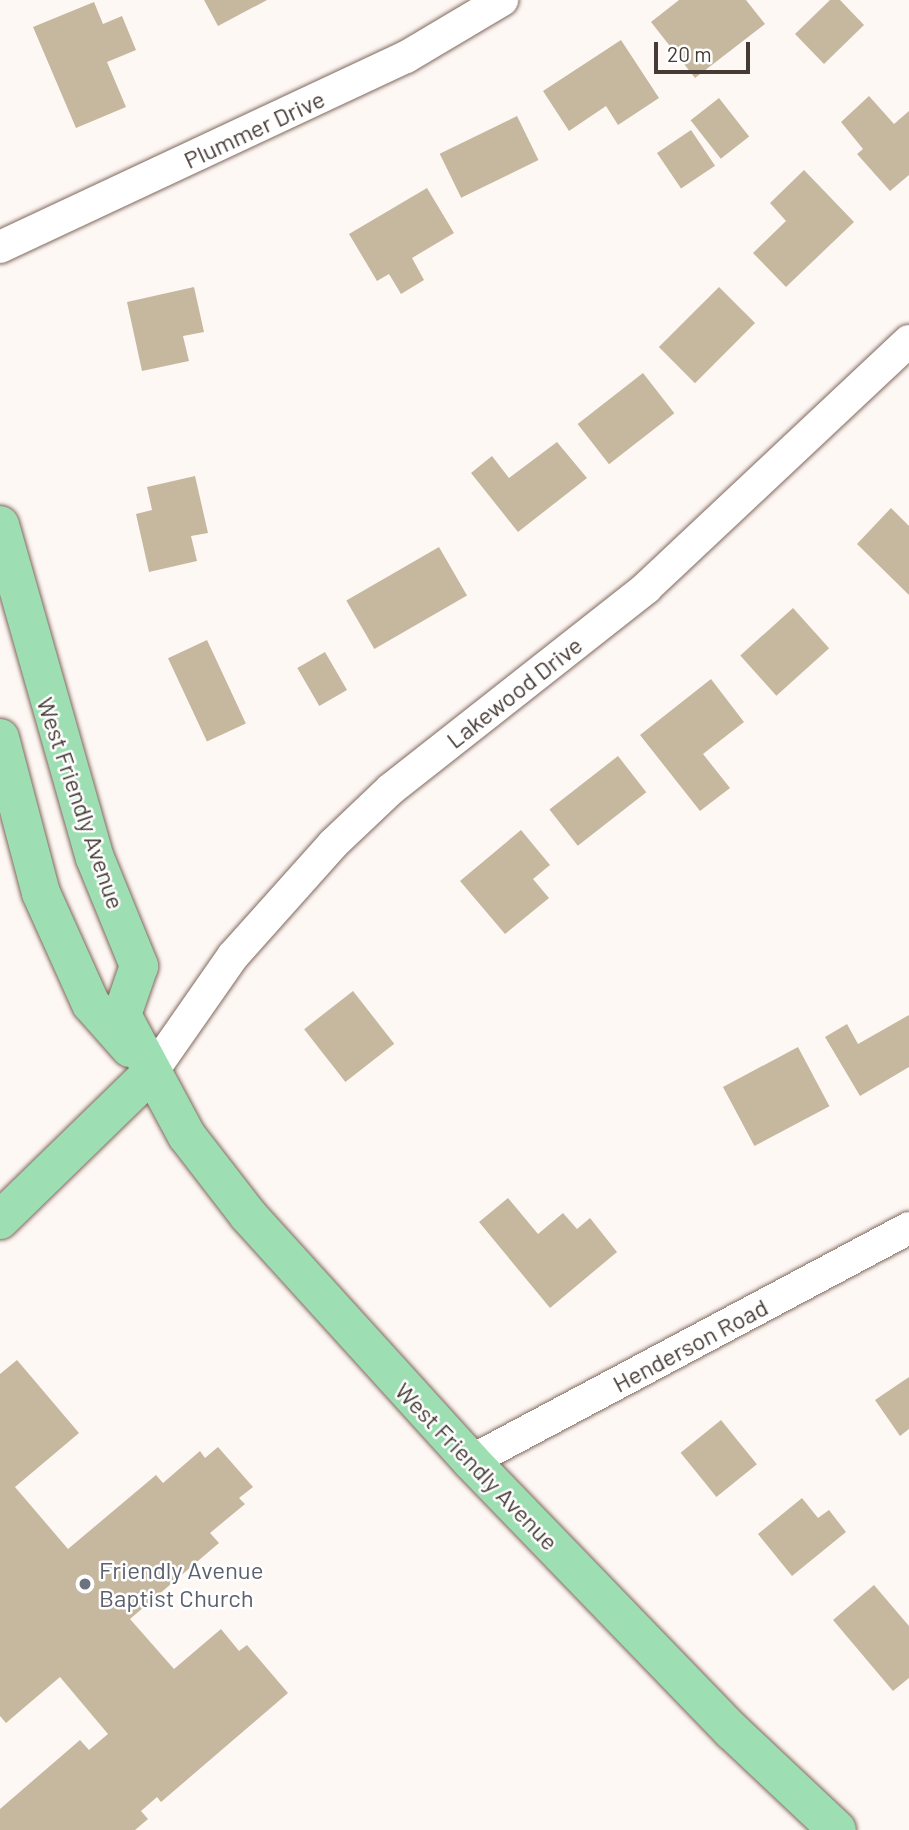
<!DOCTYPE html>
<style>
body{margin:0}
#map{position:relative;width:909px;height:1830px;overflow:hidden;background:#fef8f5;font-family:Barlow,sans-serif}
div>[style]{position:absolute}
.building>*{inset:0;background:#c6b79f;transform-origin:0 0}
.roads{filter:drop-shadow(0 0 2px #80685c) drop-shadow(0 0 2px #80685c)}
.minor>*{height:32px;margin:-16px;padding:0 16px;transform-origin:16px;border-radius:16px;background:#fff}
.major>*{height:38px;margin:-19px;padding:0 19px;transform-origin:19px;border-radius:19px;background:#9ddfb2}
.dots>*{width:19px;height:19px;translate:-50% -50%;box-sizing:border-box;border:4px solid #fff;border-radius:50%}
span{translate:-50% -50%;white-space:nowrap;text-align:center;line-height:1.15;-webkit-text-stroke:5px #fff;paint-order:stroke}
.street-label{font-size:24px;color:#453a34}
.worship-label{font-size:24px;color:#5b616d}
.left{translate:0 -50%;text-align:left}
.scale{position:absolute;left:654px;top:42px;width:96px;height:32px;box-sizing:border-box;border:4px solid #453a34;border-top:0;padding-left:9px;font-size:21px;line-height:24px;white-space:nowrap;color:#453a34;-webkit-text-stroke:5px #fff;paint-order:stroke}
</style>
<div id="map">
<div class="building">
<div style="clip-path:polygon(204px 0,267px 0,218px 26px)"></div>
<div style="clip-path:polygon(679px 0,746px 0,765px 24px,695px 78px,651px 22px)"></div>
<div style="clip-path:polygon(830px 0,840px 0,864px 25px,824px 64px,795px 34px)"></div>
<div style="clip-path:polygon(94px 2px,103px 24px,122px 16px,136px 50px,107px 62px,126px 107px,76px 128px,33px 27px)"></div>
<div style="clip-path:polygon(621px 40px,659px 98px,618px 125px,606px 106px,569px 131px,543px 91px)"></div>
<div style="clip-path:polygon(869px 96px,894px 124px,909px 111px,909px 175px,890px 191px,857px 154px,863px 149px,841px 122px)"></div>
<div style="left:719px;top:98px;width:49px;height:36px;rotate:52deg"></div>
<div style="left:517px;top:116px;width:49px;height:86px;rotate:64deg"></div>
<div style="left:691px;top:130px;width:43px;height:41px;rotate:56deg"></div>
<div style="clip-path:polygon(804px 170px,854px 222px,786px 287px,753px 253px,786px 221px,770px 203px)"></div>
<div style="clip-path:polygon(427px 188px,454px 233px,412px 258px,424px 280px,401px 294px,389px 274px,377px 281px,349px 234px)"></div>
<div style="clip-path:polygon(194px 287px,204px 332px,183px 336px,189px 361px,142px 371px,127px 302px)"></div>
<div style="left:719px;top:287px;width:51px;height:85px;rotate:45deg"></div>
<div style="left:643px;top:373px;width:51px;height:83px;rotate:52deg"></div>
<div style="clip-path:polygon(557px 442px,587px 478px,518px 532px,471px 473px,492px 456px,509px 478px)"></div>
<div style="clip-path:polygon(195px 476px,208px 533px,191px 536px,197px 561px,149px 572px,136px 514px,152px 510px,147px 487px)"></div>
<div style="clip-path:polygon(891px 508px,909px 526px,909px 595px,857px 544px)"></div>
<div style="left:439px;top:547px;width:56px;height:107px;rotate:60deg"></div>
<div style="left:793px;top:608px;width:54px;height:71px;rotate:48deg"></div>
<div style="left:207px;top:640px;width:92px;height:43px;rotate:65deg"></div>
<div style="left:325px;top:652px;width:44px;height:32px;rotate:60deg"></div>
<div style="clip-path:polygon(711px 679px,744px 722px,703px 754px,730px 788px,700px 811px,640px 735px)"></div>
<div style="left:618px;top:756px;width:46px;height:87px;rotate:52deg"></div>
<div style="clip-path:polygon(521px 830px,550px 865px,533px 879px,549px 898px,505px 934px,460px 881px)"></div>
<div style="left:353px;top:991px;width:67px;height:62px;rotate:52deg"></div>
<div style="clip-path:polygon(909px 1015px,909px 1067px,860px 1096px,825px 1037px,847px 1024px,858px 1044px)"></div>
<div style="left:798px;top:1047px;width:67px;height:85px;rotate:62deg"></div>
<div style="clip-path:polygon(508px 1198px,538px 1234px,563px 1213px,577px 1229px,590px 1218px,617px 1252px,550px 1308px,479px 1222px)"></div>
<div style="clip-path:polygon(17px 1360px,79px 1433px,15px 1487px,68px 1549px,156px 1475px,163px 1483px,200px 1451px,205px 1458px,218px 1447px,253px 1487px,239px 1498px,245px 1504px,210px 1533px,219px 1543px,130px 1619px,174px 1669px,221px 1629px,239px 1651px,247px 1645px,288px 1693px,161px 1802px,157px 1797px,141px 1811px,148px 1819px,135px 1830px,0 1830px,0 1809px,80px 1740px,89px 1750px,108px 1734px,60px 1677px,6px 1723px,0 1716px,0 1374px)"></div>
<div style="clip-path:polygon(909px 1377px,909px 1429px,900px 1436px,875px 1400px)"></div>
<div style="left:721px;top:1420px;width:57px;height:52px;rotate:51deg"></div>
<div style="clip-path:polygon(802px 1498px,818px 1518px,829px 1510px,846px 1532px,792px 1576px,758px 1534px)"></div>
<div style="clip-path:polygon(874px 1585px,909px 1626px,909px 1678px,893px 1691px,833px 1620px)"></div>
</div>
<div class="roads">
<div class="minor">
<div style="left:0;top:247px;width:448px;rotate:-25.1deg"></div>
<div style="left:406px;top:57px;width:112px;rotate:-30.7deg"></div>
<div style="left:152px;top:1072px;width:141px;rotate:-55.1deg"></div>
<div style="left:233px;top:956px;width:150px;rotate:-48.2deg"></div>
<div style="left:333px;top:844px;width:80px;rotate:-43.5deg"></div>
<div style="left:391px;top:789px;width:325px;rotate:-38.2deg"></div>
<div style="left:646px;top:588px;width:361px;rotate:-43.2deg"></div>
<div style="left:471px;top:1461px;width:496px;rotate:-28deg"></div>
</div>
<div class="major">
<div style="left:0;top:525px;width:346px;rotate:74.1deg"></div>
<div style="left:95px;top:858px;width:117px;rotate:67.8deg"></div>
<div style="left:139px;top:966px;width:52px;rotate:109.1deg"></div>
<div style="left:122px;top:1015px;width:137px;rotate:61.8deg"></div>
<div style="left:187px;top:1136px;width:100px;rotate:52.3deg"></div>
<div style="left:248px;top:1215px;width:332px;rotate:47.8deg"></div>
<div style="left:471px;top:1461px;width:376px;rotate:46deg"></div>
<div style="left:732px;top:1731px;width:144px;rotate:43.3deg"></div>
<div style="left:0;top:738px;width:160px;rotate:75.2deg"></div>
<div style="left:41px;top:893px;width:122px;rotate:65.8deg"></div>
<div style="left:91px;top:1004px;width:59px;rotate:48.4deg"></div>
<div style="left:0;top:1220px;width:212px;rotate:-44.2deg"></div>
</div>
</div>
<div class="dots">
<div style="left:85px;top:1584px;background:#6b7280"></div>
</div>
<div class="street-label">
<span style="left:254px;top:129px;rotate:-25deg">Plummer Drive</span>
<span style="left:514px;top:692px;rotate:-38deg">Lakewood Drive</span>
<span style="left:81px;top:803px;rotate:71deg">West Friendly Avenue</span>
<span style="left:690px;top:1345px;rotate:-28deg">Henderson Road</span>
<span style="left:477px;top:1466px;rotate:46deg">West Friendly Avenue</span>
</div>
<div class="worship-label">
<span class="left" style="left:99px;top:1584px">Friendly Avenue<br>Baptist Church</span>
</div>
<div class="scale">20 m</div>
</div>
